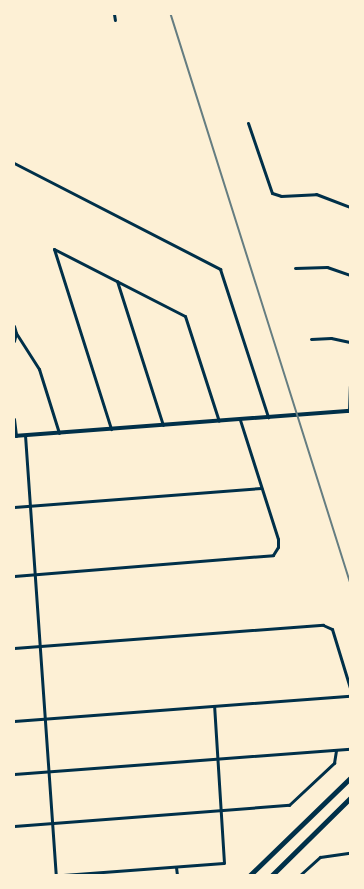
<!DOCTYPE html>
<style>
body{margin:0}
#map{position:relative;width:364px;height:889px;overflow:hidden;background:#fdf0d5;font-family:Lato,sans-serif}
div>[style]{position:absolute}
.minor>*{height:3px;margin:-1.5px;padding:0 1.5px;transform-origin:1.5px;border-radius:1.5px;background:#003049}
.tertiary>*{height:3.5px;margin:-1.75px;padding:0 1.75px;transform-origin:1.75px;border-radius:1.75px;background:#003049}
.motorway>*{height:5px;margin:-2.5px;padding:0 2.5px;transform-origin:2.5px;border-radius:2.5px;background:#003049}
.rail>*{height:1.5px;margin:-0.75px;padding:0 0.75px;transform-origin:0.75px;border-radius:0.75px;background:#657d81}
span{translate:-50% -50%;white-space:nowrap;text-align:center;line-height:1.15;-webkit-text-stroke:3.5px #fdf0d5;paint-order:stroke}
.frame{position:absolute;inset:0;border:15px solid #fdf0d5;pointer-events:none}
</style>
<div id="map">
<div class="minor">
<div style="left:114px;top:14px;width:6px;rotate:81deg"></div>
<div style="left:248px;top:123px;width:74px;rotate:71.1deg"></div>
<div style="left:272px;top:193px;width:9px;rotate:18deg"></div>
<div style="left:281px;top:196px;width:35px;rotate:-3deg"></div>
<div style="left:316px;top:194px;width:36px;rotate:21deg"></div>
<div style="left:14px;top:163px;width:232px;rotate:27.2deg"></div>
<div style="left:220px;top:269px;width:156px;rotate:72deg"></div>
<div style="left:54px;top:249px;width:147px;rotate:27.1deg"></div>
<div style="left:185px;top:316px;width:110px;rotate:72.1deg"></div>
<div style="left:54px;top:249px;width:189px;rotate:72.4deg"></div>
<div style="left:295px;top:268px;width:32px;rotate:-2deg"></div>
<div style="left:327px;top:267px;width:24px;rotate:19deg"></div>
<div style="left:117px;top:281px;width:151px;rotate:72.3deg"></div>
<div style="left:14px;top:326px;width:7px;rotate:74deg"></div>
<div style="left:16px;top:333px;width:43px;rotate:57.4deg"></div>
<div style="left:39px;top:369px;width:67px;rotate:72.6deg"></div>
<div style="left:311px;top:339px;width:20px;rotate:-3deg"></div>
<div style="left:331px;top:338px;width:19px;rotate:12deg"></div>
<div style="left:14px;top:341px;width:8px;rotate:-76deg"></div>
<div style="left:349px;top:411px;width:25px;rotate:-88deg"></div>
<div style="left:14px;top:419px;width:17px;rotate:83deg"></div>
<div style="left:25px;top:435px;width:441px;rotate:86deg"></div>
<div style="left:14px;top:507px;width:248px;rotate:-4.4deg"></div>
<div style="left:14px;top:576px;width:260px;rotate:-4.6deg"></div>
<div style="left:273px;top:555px;width:9px;rotate:-58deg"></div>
<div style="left:278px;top:547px;width:8px;rotate:-90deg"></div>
<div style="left:278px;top:539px;width:125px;rotate:-107.7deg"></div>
<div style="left:14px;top:648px;width:310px;rotate:-4.3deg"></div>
<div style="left:323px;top:625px;width:10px;rotate:24deg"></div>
<div style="left:332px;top:629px;width:62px;rotate:73deg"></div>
<div style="left:14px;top:721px;width:337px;rotate:-4.3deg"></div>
<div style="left:14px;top:774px;width:337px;rotate:-4.3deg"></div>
<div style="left:14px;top:826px;width:276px;rotate:-4.4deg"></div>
<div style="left:289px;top:805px;width:62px;rotate:-43deg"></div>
<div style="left:334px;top:763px;width:13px;rotate:-81deg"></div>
<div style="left:176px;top:867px;width:8px;rotate:83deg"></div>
<div style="left:63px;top:875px;width:161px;rotate:-4.3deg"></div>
<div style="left:224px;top:863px;width:157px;rotate:-93.6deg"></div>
<div style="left:300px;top:875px;width:27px;rotate:-42deg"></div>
<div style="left:320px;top:857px;width:30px;rotate:-8deg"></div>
</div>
<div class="tertiary">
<div style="left:14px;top:436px;width:337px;rotate:-4.3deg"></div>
</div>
<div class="motorway">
<div style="left:250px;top:875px;width:139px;rotate:-44.1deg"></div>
<div style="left:272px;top:875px;width:110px;rotate:-44.6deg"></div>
</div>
<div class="rail">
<div style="left:171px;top:14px;width:595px;rotate:72.48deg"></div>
</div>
<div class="frame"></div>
</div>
